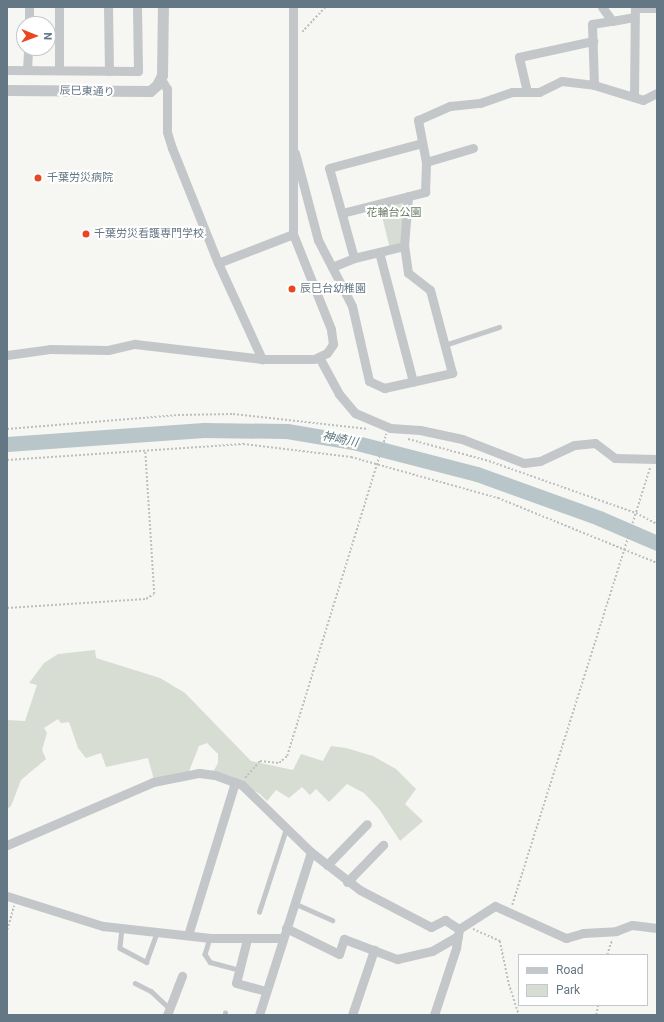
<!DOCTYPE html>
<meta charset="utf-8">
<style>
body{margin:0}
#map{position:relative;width:664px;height:1022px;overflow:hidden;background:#f6f6f2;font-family:Roboto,"Noto Sans JP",sans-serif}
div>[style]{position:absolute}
.green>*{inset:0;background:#d7ddd3}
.river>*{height:15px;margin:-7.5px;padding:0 7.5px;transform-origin:7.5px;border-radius:7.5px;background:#b8c6c9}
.path>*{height:1.5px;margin-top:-0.75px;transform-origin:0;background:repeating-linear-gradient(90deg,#bdbfc1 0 2px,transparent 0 4px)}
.service>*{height:4.5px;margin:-2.25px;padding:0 2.25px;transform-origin:2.25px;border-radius:2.25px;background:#c3c7ca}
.minor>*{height:9px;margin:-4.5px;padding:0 4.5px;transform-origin:4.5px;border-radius:4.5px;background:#c3c7ca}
.tertiary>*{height:11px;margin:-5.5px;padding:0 5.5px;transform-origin:5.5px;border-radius:5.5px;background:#c3c7ca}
.dots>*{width:11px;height:11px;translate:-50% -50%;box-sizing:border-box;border:2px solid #fff;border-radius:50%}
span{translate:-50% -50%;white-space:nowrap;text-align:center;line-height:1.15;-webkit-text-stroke:4px #fff;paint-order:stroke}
.street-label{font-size:11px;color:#647784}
.poi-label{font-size:11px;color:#647784}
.left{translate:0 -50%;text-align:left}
.park-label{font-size:11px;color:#697b63}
.water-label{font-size:12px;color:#5f7981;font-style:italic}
.frame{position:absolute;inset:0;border:8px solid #647784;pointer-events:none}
.legend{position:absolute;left:518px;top:954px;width:130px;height:52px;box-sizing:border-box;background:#fff;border:1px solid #c1c9ce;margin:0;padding:5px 7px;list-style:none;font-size:12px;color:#647784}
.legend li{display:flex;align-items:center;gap:8px;height:20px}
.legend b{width:20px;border:1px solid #c1c9ce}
.north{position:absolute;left:16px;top:16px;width:40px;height:40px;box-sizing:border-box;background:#fff;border:1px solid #c1c9ce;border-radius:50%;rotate:91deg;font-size:11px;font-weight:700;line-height:16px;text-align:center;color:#647784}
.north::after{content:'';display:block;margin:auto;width:14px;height:18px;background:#e74721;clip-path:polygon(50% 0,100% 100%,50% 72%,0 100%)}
</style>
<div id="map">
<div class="green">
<div style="clip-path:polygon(408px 196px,404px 246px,390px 249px,379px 204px)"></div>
<div style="clip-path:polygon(95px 650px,96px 658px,160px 678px,185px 693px,251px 761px,293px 770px,301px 754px,323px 761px,331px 746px,346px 748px,373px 756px,396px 769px,416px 789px,405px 804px,423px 821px,400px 841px,379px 809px,364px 793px,347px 784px,329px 802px,316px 789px,310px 795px,302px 787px,289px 798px,276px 790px,267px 801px,260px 794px,241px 784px,212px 774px,218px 763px,218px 754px,207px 743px,199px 746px,188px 774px,154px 780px,148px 758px,106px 767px,101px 753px,86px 758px,78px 748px,69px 722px,61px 723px,58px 719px,44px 728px,47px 733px,42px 750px,46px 759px,21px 780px,11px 806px,7px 809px,7px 720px,25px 721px,37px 685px,29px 683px,44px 663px,58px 654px)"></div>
</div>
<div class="river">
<div style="left:7px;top:444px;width:197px;rotate:-4.1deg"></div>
<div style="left:204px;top:430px;width:83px;rotate:0.7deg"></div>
<div style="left:287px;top:431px;width:67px;rotate:9.5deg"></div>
<div style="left:353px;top:442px;width:128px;rotate:14.5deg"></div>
<div style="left:477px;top:474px;width:130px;rotate:19.8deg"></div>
<div style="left:599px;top:518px;width:63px;rotate:23.3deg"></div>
</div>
<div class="path">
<div style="left:302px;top:32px;width:34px;rotate:-47deg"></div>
<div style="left:7px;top:429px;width:172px;rotate:-4.7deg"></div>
<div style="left:178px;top:415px;width:55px;rotate:-1deg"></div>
<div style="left:233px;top:414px;width:136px;rotate:6.3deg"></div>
<div style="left:408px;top:439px;width:84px;rotate:15.2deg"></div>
<div style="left:489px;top:461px;width:156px;rotate:19.5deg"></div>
<div style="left:636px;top:513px;width:24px;rotate:28deg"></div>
<div style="left:7px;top:460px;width:237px;rotate:-3.9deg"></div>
<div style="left:243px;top:444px;width:109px;rotate:6.9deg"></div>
<div style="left:351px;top:457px;width:153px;rotate:15.6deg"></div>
<div style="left:498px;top:498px;width:172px;rotate:22.2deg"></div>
<div style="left:7px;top:608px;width:139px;rotate:-3.7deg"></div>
<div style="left:146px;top:599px;width:9px;rotate:-32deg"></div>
<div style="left:154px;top:594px;width:144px;rotate:-93.6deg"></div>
<div style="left:245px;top:778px;width:23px;rotate:-49deg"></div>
<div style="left:260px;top:761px;width:19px;rotate:6deg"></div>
<div style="left:279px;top:763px;width:11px;rotate:-41deg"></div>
<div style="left:287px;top:756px;width:337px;rotate:-72.9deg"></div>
<div style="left:512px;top:905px;width:458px;rotate:-72.5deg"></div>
<div style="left:473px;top:929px;width:30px;rotate:24deg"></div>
<div style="left:500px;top:941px;width:44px;rotate:78.2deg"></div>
<div style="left:509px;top:984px;width:33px;rotate:72deg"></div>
<div style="left:7px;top:930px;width:25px;rotate:-74deg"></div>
<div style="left:607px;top:955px;width:16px;rotate:-72deg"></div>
<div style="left:596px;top:1015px;width:10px;rotate:-79deg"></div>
</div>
<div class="service">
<div style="left:445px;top:345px;width:57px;rotate:-18.4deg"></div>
<div style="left:294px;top:903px;width:42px;rotate:24.1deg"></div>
<div style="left:259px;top:912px;width:87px;rotate:-72deg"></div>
<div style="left:122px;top:928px;width:20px;rotate:96deg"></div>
<div style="left:120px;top:948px;width:30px;rotate:28deg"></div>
<div style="left:146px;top:962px;width:32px;rotate:-70deg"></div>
<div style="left:210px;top:938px;width:17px;rotate:107deg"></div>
<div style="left:205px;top:954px;width:9px;rotate:58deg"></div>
<div style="left:210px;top:962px;width:30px;rotate:15deg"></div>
<div style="left:135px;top:983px;width:18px;rotate:27deg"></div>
<div style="left:151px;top:991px;width:23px;rotate:43deg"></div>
<div style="left:225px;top:1015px;width:2px;rotate:-90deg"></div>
</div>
<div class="minor">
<div style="left:59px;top:7px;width:63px;rotate:90deg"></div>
<div style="left:108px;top:7px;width:64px;rotate:89.1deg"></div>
<div style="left:602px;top:7px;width:17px;rotate:54deg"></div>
<div style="left:612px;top:21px;width:22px;rotate:-10deg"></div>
<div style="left:635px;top:8px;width:22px"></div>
<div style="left:29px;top:24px;width:17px;rotate:-90deg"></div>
<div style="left:7px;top:70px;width:131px;rotate:0.4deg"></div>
<div style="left:138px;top:71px;width:64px;rotate:-90.9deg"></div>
<div style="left:27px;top:70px;width:22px;rotate:-87deg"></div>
<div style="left:161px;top:79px;width:12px;rotate:59deg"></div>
<div style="left:167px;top:89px;width:43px;rotate:90deg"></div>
<div style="left:167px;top:132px;width:17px;rotate:73deg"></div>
<div style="left:172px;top:148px;width:124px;rotate:68.2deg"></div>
<div style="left:218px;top:263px;width:106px;rotate:65.4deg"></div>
<div style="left:594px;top:85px;width:61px;rotate:-91.9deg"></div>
<div style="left:592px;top:24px;width:20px;rotate:-9deg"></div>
<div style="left:527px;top:92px;width:36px;rotate:-103deg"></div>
<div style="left:519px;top:57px;width:76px;rotate:-12.2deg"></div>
<div style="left:634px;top:97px;width:90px;rotate:-89.4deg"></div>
<div style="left:295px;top:153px;width:90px;rotate:75.2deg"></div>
<div style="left:318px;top:240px;width:74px;rotate:62.7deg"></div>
<div style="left:352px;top:306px;width:77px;rotate:77.2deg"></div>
<div style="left:369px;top:381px;width:17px;rotate:25deg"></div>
<div style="left:384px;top:388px;width:70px;rotate:-12.4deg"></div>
<div style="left:452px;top:373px;width:86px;rotate:-104.8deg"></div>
<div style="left:430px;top:290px;width:28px;rotate:-142deg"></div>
<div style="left:408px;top:273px;width:27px;rotate:-98deg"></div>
<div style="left:404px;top:246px;width:50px;rotate:-85.4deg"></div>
<div style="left:426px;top:162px;width:49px;rotate:-16.6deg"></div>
<div style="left:342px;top:213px;width:86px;rotate:-14.2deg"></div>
<div style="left:425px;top:192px;width:30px;rotate:-88deg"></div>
<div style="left:426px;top:162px;width:43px;rotate:-100.8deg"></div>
<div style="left:418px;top:120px;width:35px;rotate:-24deg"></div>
<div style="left:450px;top:106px;width:30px;rotate:-6deg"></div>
<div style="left:480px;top:103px;width:34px;rotate:-19deg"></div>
<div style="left:512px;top:92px;width:27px"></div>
<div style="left:539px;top:92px;width:25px;rotate:-26deg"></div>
<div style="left:562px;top:81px;width:32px;rotate:7deg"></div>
<div style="left:594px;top:85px;width:51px;rotate:17deg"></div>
<div style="left:643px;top:100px;width:16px;rotate:-27deg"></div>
<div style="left:379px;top:252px;width:134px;rotate:75.3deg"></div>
<div style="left:354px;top:258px;width:93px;rotate:-105.5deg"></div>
<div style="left:329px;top:168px;width:96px;rotate:-15deg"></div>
<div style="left:218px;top:263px;width:80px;rotate:-21.1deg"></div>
<div style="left:332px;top:267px;width:24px;rotate:-22deg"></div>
<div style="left:354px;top:258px;width:51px;rotate:-13.5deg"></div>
<div style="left:7px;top:355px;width:43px;rotate:-7.9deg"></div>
<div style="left:50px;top:349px;width:58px;rotate:1deg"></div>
<div style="left:108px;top:350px;width:28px;rotate:-13deg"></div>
<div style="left:135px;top:344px;width:128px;rotate:6.7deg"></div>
<div style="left:262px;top:359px;width:52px"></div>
<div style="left:314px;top:359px;width:14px;rotate:-25deg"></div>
<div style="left:327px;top:353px;width:11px;rotate:-56deg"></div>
<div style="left:333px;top:344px;width:15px;rotate:-98deg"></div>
<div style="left:331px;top:329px;width:102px;rotate:-111.8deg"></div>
<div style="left:293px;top:234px;width:227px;rotate:-90deg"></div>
<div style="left:319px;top:357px;width:42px;rotate:61.6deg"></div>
<div style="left:339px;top:394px;width:25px;rotate:50deg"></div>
<div style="left:355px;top:413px;width:38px;rotate:23deg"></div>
<div style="left:390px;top:428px;width:30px;rotate:4deg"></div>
<div style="left:420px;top:430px;width:43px;rotate:12.1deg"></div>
<div style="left:462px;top:439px;width:66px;rotate:21.2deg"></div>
<div style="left:524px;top:463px;width:16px;rotate:-7deg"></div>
<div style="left:540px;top:461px;width:38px;rotate:-25deg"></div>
<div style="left:575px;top:445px;width:20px;rotate:-6deg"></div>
<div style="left:595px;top:443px;width:25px;rotate:37deg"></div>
<div style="left:615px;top:458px;width:42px;rotate:1.4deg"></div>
<div style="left:7px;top:845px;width:159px;rotate:-23.3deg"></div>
<div style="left:153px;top:782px;width:47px;rotate:-11.1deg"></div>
<div style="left:199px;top:773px;width:16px;rotate:7deg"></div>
<div style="left:215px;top:775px;width:29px;rotate:20deg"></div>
<div style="left:242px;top:785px;width:96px;rotate:44.2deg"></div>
<div style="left:311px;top:852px;width:62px;rotate:37.8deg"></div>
<div style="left:360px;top:890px;width:80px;rotate:27.5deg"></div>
<div style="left:431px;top:927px;width:16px;rotate:-27deg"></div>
<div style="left:445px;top:920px;width:17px;rotate:33deg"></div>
<div style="left:327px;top:865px;width:57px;rotate:-45.7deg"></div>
<div style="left:347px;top:882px;width:52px;rotate:-45.8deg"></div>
<div style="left:7px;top:896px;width:101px;rotate:17.4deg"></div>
<div style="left:103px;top:926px;width:108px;rotate:6.4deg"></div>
<div style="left:210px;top:938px;width:72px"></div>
<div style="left:286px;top:928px;width:59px;rotate:26.1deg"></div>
<div style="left:339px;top:954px;width:16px;rotate:-72deg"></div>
<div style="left:344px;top:939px;width:57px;rotate:20.7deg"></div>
<div style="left:397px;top:959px;width:36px;rotate:-13deg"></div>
<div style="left:432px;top:951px;width:30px;rotate:-30deg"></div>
<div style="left:188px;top:935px;width:160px;rotate:-72.9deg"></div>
<div style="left:247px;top:939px;width:45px;rotate:104deg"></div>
<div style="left:236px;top:983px;width:31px;rotate:15deg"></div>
<div style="left:167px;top:1015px;width:42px;rotate:-69deg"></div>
<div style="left:259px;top:1015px;width:171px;rotate:-72.3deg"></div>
<div style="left:352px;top:1015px;width:69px;rotate:-71.3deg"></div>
<div style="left:434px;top:1015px;width:71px;rotate:-71.8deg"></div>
<div style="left:456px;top:948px;width:19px;rotate:-81deg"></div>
<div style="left:459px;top:929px;width:43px;rotate:-32.6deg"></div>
<div style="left:495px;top:906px;width:78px;rotate:24.3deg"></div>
<div style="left:566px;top:938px;width:18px;rotate:-16deg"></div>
<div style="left:583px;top:933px;width:33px;rotate:-3deg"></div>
<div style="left:616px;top:931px;width:17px;rotate:-21deg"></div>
<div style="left:632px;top:925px;width:25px;rotate:7deg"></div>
</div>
<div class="tertiary">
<div style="left:7px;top:90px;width:143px;rotate:0.4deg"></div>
<div style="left:150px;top:91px;width:9px;rotate:-41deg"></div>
<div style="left:157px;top:85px;width:11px;rotate:-63deg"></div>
<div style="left:162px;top:75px;width:68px;rotate:-89.2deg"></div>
</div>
<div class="dots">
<div style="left:38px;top:178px;background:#e74721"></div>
<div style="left:86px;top:234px;background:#e74721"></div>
<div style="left:292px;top:289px;background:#e74721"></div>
</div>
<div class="street-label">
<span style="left:87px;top:92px;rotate:2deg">辰巳東通り</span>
</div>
<div class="poi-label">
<span class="left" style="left:47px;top:178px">千葉労災病院</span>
<span class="left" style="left:94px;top:234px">千葉労災看護専門学校</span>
<span class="left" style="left:300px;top:289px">辰巳台幼稚園</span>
</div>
<div class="park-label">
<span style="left:394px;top:213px">花輪台公園</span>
</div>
<div class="water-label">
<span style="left:340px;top:440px;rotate:11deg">神崎川</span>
</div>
<div class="frame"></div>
<ul class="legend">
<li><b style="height:5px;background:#c3c7ca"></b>Road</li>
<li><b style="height:11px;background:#d7ddd3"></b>Park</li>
</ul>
<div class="north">N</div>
</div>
